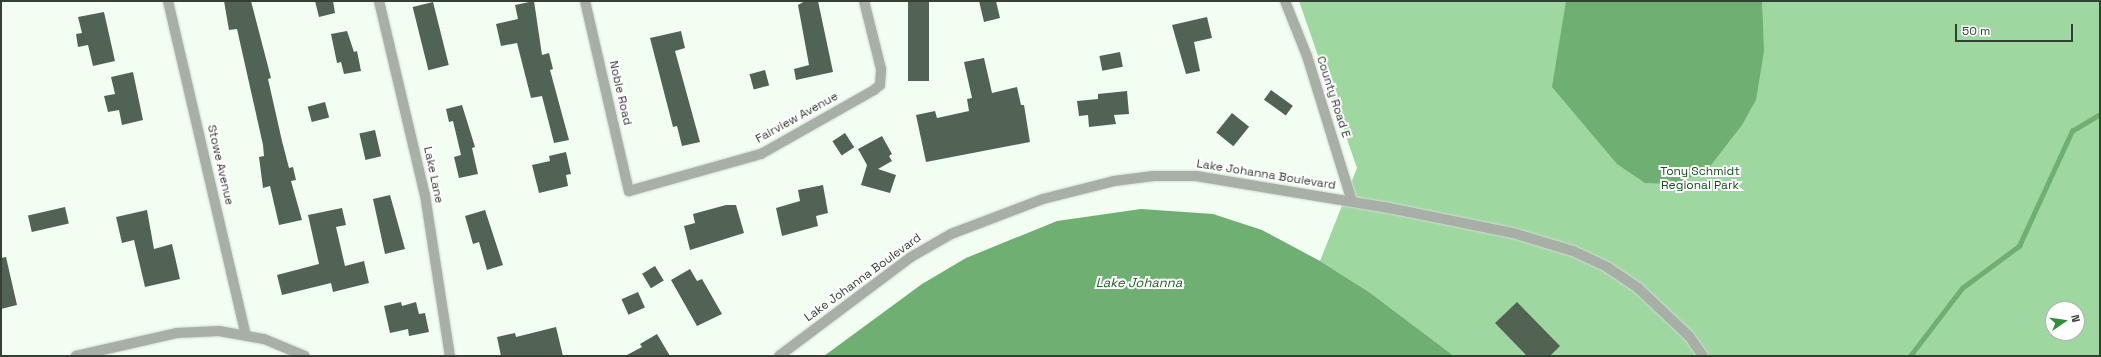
<!DOCTYPE html>
<style>
body{margin:0}
#map{position:relative;width:2101px;height:357px;overflow:hidden;background:#f2fef2;font-family:"Space Grotesk",sans-serif}
div>[style]{position:absolute}
.green>*{inset:0;background:#9fd7a1}
.water>*{inset:0;background:#6faf72}
.stream>*{height:4.5px;margin:-2.25px;padding:0 2.25px;transform-origin:2.25px;border-radius:2.25px;background:#6faf72}
.building>*{inset:0;background:#536353;transform-origin:0 0}
.roads{filter:drop-shadow(0 0 1px #d0dbd0) drop-shadow(0 0 1px #d0dbd0)}
.minor>*{height:10px;margin:-5px;padding:0 5px;transform-origin:5px;border-radius:5px;background:#a7afa7}
span{translate:-50% -50%;white-space:nowrap;text-align:center;line-height:1.15;-webkit-text-stroke:4px #fff;paint-order:stroke}
.street-label{font-size:12px;color:#373e37}
.park-label{font-size:12px;color:#0c5318}
.water-label{font-size:13px;color:#1d5f25;font-style:italic}
.frame{position:absolute;inset:0;border:2px solid #373e37;pointer-events:none}
.north{position:absolute;left:2045px;top:301px;width:40px;height:40px;box-sizing:border-box;background:#fff;border:1px solid #afb2af;border-radius:50%;rotate:77deg;font-size:11px;font-weight:700;line-height:16px;text-align:center;color:#373e37}
.north::after{content:'';display:block;margin:auto;width:14px;height:18px;background:#328c3c;clip-path:polygon(50% 0,100% 100%,50% 72%,0 100%)}
.scale{position:absolute;left:1955px;top:24px;width:118px;height:18px;box-sizing:border-box;border:2px solid #373e37;border-top:0;padding-left:5px;font-size:12px;line-height:14px;white-space:nowrap;color:#373e37;-webkit-text-stroke:3px #fff;paint-order:stroke}
</style>
<div id="map">
<div class="green">
<div style="clip-path:polygon(evenodd,1299px 1px,2100px 1px,2100px 356px,1454px 356px,1369px 292px,1320px 261px,1357px 168px,1299px 1px,2053px 309px,2077px 309px,2077px 333px,2053px 333px,2053px 309px)"></div>
</div>
<div class="water">
<div style="clip-path:polygon(1566px 1px,1762px 1px,1764px 51px,1756px 100px,1742px 125px,1708px 169px,1675px 184px,1645px 183px,1617px 164px,1552px 87px)"></div>
<div style="clip-path:polygon(1141px 209px,1213px 214px,1262px 230px,1320px 261px,1369px 292px,1454px 356px,824px 356px,922px 284px,966px 258px,1057px 221px)"></div>
</div>
<div class="stream">
<div style="left:1910px;top:356px;width:86px;rotate:-52.6deg"></div>
<div style="left:1962px;top:288px;width:71px;rotate:-36.4deg"></div>
<div style="left:2019px;top:246px;width:127px;rotate:-65.3deg"></div>
<div style="left:2072px;top:131px;width:33px;rotate:-31deg"></div>
</div>
<div class="building">
<div style="clip-path:polygon(224px 1px,251px 1px,271px 78px,268px 79px,282px 141px,289px 168px,293px 167px,296px 180px,291px 181px,302px 220px,279px 225px,270px 186px,263px 188px,259px 157px,264px 156px,263px 145px,237px 29px,229px 30px)"></div>
<div style="clip-path:polygon(315px 1px,333px 1px,335px 13px,319px 17px)"></div>
<div style="clip-path:polygon(534px 1px,542px 55px,549px 53px,553px 69px,550px 70px,569px 140px,554px 143px,542px 96px,531px 98px,517px 43px,501px 46px,496px 24px,518px 19px,515px 5px)"></div>
<div style="clip-path:polygon(805px 1px,818px 1px,833px 72px,796px 80px,794px 69px,809px 65px,798px 5px)"></div>
<div style="left:908px;top:1px;width:21px;height:80px"></div>
<div style="clip-path:polygon(979px 1px,996px 1px,1000px 18px,984px 22px)"></div>
<div style="left:433px;top:2px;width:65px;height:21px;rotate:76deg"></div>
<div style="clip-path:polygon(104px 12px,115px 61px,93px 66px,88px 45px,78px 47px,76px 34px,82px 33px,78px 17px)"></div>
<div style="clip-path:polygon(1207px 17px,1212px 38px,1194px 42px,1200px 71px,1186px 74px,1172px 25px)"></div>
<div style="clip-path:polygon(347px 31px,354px 52px,357px 51px,361px 71px,344px 74px,341px 62px,337px 63px,331px 34px)"></div>
<div style="clip-path:polygon(681px 31px,685px 48px,675px 51px,700px 142px,682px 146px,677px 126px,673px 127px,650px 38px)"></div>
<div style="left:1120px;top:52px;width:15px;height:21px;rotate:79deg"></div>
<div style="clip-path:polygon(984px 58px,992px 93px,1017px 87px,1021px 105px,1024px 105px,1030px 142px,926px 162px,916px 115px,935px 111px,937px 118px,969px 111px,967px 99px,972px 98px,964px 62px)"></div>
<div style="left:765px;top:70px;width:16px;height:16px;rotate:75deg"></div>
<div style="clip-path:polygon(133px 72px,143px 120px,122px 125px,119px 110px,108px 112px,104px 96px,115px 94px,111px 77px)"></div>
<div style="left:1271px;top:90px;width:27px;height:12px;rotate:36deg"></div>
<div style="clip-path:polygon(1127px 91px,1129px 114px,1114px 115px,1116px 124px,1089px 127px,1088px 115px,1079px 116px,1077px 101px,1098px 99px,1098px 94px)"></div>
<div style="left:325px;top:102px;width:16px;height:18px;rotate:75deg"></div>
<div style="clip-path:polygon(462px 105px,475px 147px,472px 148px,478px 174px,459px 178px,454px 157px,461px 155px,453px 121px,449px 122px,446px 109px)"></div>
<div style="left:1232px;top:113px;width:22px;height:25px;rotate:39deg"></div>
<div style="left:375px;top:130px;width:27px;height:16px;rotate:77deg"></div>
<div style="left:845px;top:133px;width:17px;height:15px;rotate:57deg"></div>
<div style="clip-path:polygon(882px 136px,892px 154px,889px 156px,892px 161px,878px 169px,896px 175px,890px 193px,861px 185px,867px 165px,858px 149px)"></div>
<div style="clip-path:polygon(566px 152px,571px 174px,566px 175px,568px 186px,539px 193px,532px 165px,550px 161px,549px 156px)"></div>
<div style="clip-path:polygon(823px 185px,828px 213px,816px 216px,818px 226px,782px 236px,776px 208px,800px 201px,798px 190px)"></div>
<div style="clip-path:polygon(390px 195px,405px 249px,385px 254px,373px 199px)"></div>
<div style="clip-path:polygon(726px 205px,736px 205px,744px 233px,690px 250px,684px 226px,695px 223px,693px 214px)"></div>
<div style="left:65px;top:207px;width:17px;height:38px;rotate:77deg"></div>
<div style="clip-path:polygon(342px 208px,346px 225px,336px 227px,345px 266px,364px 261px,369px 283px,333px 292px,331px 283px,282px 295px,277px 275px,319px 264px,308px 215px)"></div>
<div style="clip-path:polygon(147px 210px,154px 249px,172px 244px,180px 279px,145px 287px,134px 240px,122px 243px,116px 217px)"></div>
<div style="clip-path:polygon(485px 210px,503px 265px,487px 270px,479px 242px,473px 244px,465px 216px)"></div>
<div style="clip-path:polygon(6px 257px,17px 305px,1px 309px,1px 258px)"></div>
<div style="left:655px;top:266px;width:17px;height:15px;rotate:59deg"></div>
<div style="clip-path:polygon(690px 269px,697px 281px,702px 279px,722px 314px,697px 326px,671px 280px)"></div>
<div style="left:638px;top:292px;width:17px;height:18px;rotate:66deg"></div>
<div style="clip-path:polygon(401px 302px,402px 306px,416px 302px,419px 314px,425px 313px,429px 332px,409px 336px,408px 329px,390px 333px,384px 306px)"></div>
<div style="clip-path:polygon(1517px 302px,1560px 346px,1550px 356px,1527px 356px,1495px 323px)"></div>
<div style="clip-path:polygon(556px 327px,563px 356px,501px 356px,497px 337px,515px 333px,516px 337px)"></div>
<div style="clip-path:polygon(657px 334px,670px 356px,625px 356px,642px 347px,640px 344px)"></div>
</div>
<div class="roads">
<div class="minor">
<div style="left:168px;top:1px;width:343px;rotate:76.9deg"></div>
<div style="left:379px;top:1px;width:199px;rotate:76.7deg"></div>
<div style="left:425px;top:195px;width:163px;rotate:81.2deg"></div>
<div style="left:585px;top:1px;width:195px;rotate:77deg"></div>
<div style="left:629px;top:191px;width:137px;rotate:-15.7deg"></div>
<div style="left:761px;top:154px;width:130px;rotate:-29.5deg"></div>
<div style="left:874px;top:90px;width:8px;rotate:-40deg"></div>
<div style="left:880px;top:85px;width:16px;rotate:-86deg"></div>
<div style="left:881px;top:69px;width:70px;rotate:-104deg"></div>
<div style="left:1285px;top:1px;width:59px;rotate:68.2deg"></div>
<div style="left:1307px;top:56px;width:152px;rotate:72.8deg"></div>
<div style="left:76px;top:356px;width:104px;rotate:-12.8deg"></div>
<div style="left:177px;top:333px;width:42px;rotate:-2.7deg"></div>
<div style="left:219px;top:331px;width:46px;rotate:10.1deg"></div>
<div style="left:264px;top:339px;width:44px;rotate:22.5deg"></div>
<div style="left:779px;top:356px;width:165px;rotate:-36.9deg"></div>
<div style="left:911px;top:257px;width:46px;rotate:-29.9deg"></div>
<div style="left:951px;top:234px;width:98px;rotate:-20.8deg"></div>
<div style="left:1043px;top:199px;width:73px;rotate:-14.2deg"></div>
<div style="left:1114px;top:181px;width:40px;rotate:-7.1deg"></div>
<div style="left:1154px;top:176px;width:42px"></div>
<div style="left:1196px;top:176px;width:191px;rotate:9.4deg"></div>
<div style="left:1384px;top:207px;width:132px;rotate:11.4deg"></div>
<div style="left:1513px;top:233px;width:63px;rotate:16.7deg"></div>
<div style="left:1573px;top:251px;width:38px;rotate:25deg"></div>
<div style="left:1607px;top:267px;width:37px;rotate:34deg"></div>
<div style="left:1638px;top:288px;width:70px;rotate:43.3deg"></div>
<div style="left:1689px;top:336px;width:24px;rotate:55deg"></div>
</div>
</div>
<div class="street-label">
<span style="left:620px;top:93px;rotate:77deg">Noble Road</span>
<span style="left:1333px;top:97px;rotate:72deg">County Road E</span>
<span style="left:797px;top:118px;rotate:-29deg">Fairview Avenue</span>
<span style="left:220px;top:165px;rotate:77deg">Stowe Avenue</span>
<span style="left:433px;top:175px;rotate:78deg">Lake Lane</span>
<span style="left:1266px;top:175px;rotate:9deg">Lake Johanna Boulevard</span>
<span style="left:863px;top:278px;rotate:-36deg">Lake Johanna Boulevard</span>
</div>
<div class="park-label">
<span style="left:1700px;top:179px">Tony Schmidt<br>Regional Park</span>
</div>
<div class="water-label">
<span style="left:1139px;top:283px">Lake Johanna</span>
</div>
<div class="frame"></div>
<div class="north">N</div>
<div class="scale">50 m</div>
</div>
